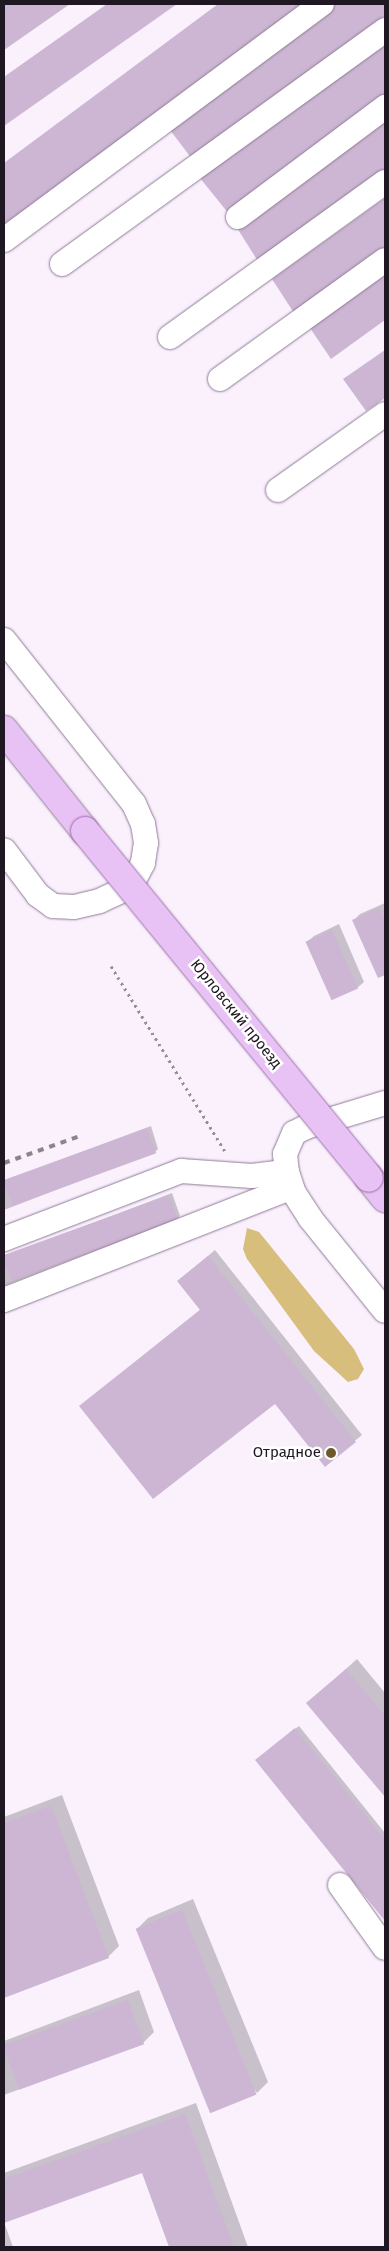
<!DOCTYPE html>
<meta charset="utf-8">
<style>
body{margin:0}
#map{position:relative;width:389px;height:2251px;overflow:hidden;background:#faf1fd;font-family:"Fira Sans",sans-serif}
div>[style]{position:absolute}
.forest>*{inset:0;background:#d7be7c}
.shadow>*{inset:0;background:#0003}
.building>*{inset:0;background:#ccb6d3;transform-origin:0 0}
.path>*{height:3px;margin-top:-1.5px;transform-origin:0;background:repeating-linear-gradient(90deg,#968d98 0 2.5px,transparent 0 6.5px)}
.roads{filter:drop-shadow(0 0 1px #8f7a95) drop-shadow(0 0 1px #8f7a95)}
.minor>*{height:24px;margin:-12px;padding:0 12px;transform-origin:12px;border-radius:12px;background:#fff}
.major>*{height:28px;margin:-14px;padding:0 14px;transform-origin:14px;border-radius:14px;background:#e9c2f5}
.rail>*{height:4px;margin-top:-2px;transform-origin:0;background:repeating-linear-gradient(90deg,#8c838e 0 6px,transparent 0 12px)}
.bridges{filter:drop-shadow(0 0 1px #996ca7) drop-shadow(0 0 1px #996ca7)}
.major-bridge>*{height:28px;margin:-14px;padding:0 14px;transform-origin:14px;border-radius:14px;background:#e9c2f5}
.dots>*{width:14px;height:14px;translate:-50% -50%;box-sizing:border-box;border:2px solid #fff;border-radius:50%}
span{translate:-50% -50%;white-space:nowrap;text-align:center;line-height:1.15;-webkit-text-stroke:5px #fff;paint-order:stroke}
.street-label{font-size:15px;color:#1f1721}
.poi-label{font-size:15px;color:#1f1721}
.right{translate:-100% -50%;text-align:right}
.frame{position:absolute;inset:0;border:5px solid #1f1721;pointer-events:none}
</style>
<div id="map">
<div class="forest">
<div style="clip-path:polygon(247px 1228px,259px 1232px,354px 1349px,364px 1369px,358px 1379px,348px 1382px,314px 1351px,247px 1259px,243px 1249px)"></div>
</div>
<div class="shadow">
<div style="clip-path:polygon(4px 4px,68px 4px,4px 49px)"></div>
<div style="clip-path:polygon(108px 4px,174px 4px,4px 124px,4px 77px)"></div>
<div style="clip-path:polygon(219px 4px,308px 4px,4px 230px,4px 164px)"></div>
<div style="clip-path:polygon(333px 4px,385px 4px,385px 14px,192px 157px)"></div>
<div style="clip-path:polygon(385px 903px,385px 974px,379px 977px,354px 920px,360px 914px)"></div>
<div style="clip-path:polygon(339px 924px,364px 982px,357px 988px,307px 942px,314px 936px)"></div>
<div style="clip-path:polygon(151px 1126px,158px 1149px,155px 1152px,4px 1210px,4px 1181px)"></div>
<div style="clip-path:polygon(172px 1193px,180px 1216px,177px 1219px,4px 1286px,4px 1257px)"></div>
<div style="clip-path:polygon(215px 1250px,362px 1435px,325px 1465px,275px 1402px,81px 1406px,201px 1309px,178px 1281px)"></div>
<div style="clip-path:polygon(357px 1659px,385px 1693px,385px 1795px,308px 1703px)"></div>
<div style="clip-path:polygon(299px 1726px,385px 1833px,385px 1919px,257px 1760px)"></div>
<div style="clip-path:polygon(62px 1795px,119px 1946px,108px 1957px,4px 1996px,4px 1817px)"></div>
<div style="clip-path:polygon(193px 1899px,268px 2082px,257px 2093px,137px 1929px,148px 1918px)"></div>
<div style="clip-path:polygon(139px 1990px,154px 2032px,143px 2043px,4px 2095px,4px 2041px)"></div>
<div style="clip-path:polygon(196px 2103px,248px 2247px,170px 2247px,142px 2171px,4px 2222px,4px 2173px)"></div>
<div style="clip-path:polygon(4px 2222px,13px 2247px,4px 2247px)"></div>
</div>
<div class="building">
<div style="clip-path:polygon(4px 4px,70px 4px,4px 50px)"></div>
<div style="clip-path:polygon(107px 4px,177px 4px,4px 126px,4px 77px)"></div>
<div style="clip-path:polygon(218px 4px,310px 4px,4px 232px,4px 163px)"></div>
<div style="clip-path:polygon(332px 4px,385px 4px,385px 16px,192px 159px,167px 126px)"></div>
<div style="clip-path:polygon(385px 42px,385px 96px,229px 214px,200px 178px)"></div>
<div style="clip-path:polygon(385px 120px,385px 173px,261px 266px,237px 228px)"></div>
<div style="clip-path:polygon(385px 198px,385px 249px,294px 313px,272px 279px)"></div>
<div style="clip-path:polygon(385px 273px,385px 320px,331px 359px,310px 328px)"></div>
<div style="clip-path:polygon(385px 350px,385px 398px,366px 411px,343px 379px)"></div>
<div style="clip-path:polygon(379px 908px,385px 923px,385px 975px,378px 978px,352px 920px)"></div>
<div style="left:332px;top:930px;width:64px;height:29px;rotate:66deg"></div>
<div style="left:147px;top:1128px;width:27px;height:153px;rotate:70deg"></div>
<div style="left:169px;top:1195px;width:27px;height:177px;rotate:70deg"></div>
<div style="clip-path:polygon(208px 1256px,356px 1442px,325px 1467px,275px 1404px,153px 1499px,79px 1406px,200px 1310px,177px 1281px)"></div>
<div style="clip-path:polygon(346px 1669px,385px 1716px,385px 1797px,306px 1703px)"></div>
<div style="clip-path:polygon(295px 1728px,385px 1840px,385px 1921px,255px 1760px)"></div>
<div style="clip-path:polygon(51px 1806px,109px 1958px,4px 1998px,4px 1823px)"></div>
<div style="left:182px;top:1910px;width:199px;height:50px;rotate:68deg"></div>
<div style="left:128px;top:2000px;width:47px;height:133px;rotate:70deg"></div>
<div style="clip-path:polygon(185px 2114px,234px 2247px,169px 2247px,142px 2173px,4px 2223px,4px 2179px)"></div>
</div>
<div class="path">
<div style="left:111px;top:966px;width:217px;rotate:58.4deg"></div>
</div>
<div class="roads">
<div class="minor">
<div style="left:238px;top:217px;width:184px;rotate:-36.8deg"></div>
<div style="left:4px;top:240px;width:396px;rotate:-36.6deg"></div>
<div style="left:62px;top:264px;width:399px;rotate:-35.9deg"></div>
<div style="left:170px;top:337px;width:265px;rotate:-35.8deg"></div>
<div style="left:220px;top:379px;width:203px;rotate:-35.8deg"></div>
<div style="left:278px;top:490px;width:131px;rotate:-35.4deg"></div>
<div style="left:4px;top:640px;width:209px;rotate:51.6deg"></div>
<div style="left:134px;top:804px;width:22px;rotate:66deg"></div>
<div style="left:143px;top:824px;width:19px;rotate:81deg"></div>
<div style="left:146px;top:843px;width:20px;rotate:99deg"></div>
<div style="left:143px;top:863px;width:19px;rotate:118deg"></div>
<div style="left:134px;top:880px;width:17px;rotate:140deg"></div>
<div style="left:121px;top:891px;width:23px;rotate:155deg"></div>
<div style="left:100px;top:901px;width:27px;rotate:167deg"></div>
<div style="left:74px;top:907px;width:21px;rotate:-177deg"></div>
<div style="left:53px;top:906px;width:19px;rotate:-144deg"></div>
<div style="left:38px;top:895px;width:56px;rotate:-127.1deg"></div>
<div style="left:385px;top:1103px;width:83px;rotate:163.1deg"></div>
<div style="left:306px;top:1127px;width:13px;rotate:153deg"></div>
<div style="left:294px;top:1133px;width:23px;rotate:113deg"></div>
<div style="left:285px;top:1154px;width:18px;rotate:84deg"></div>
<div style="left:287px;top:1172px;width:22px;rotate:72deg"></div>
<div style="left:294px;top:1193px;width:30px;rotate:57deg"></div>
<div style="left:310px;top:1218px;width:119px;rotate:51.1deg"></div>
<div style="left:4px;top:1239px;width:190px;rotate:-21deg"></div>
<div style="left:181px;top:1171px;width:71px;rotate:4deg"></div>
<div style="left:252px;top:1176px;width:35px;rotate:-7deg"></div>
<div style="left:4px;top:1300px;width:309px;rotate:-21.4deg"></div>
<div style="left:340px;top:1885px;width:77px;rotate:54.5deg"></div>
</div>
<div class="major">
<div style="left:4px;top:730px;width:129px;rotate:51.3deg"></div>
<div style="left:369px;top:1178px;width:26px;rotate:51deg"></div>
</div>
</div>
<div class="rail">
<div style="left:4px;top:1163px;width:81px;rotate:-19.6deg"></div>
</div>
<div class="bridges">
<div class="major-bridge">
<div style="left:85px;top:831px;width:448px;rotate:50.7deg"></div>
</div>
</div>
<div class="dots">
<div style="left:331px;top:1453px;background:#6c5a28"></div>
</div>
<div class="street-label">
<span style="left:236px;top:1014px;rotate:51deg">Юрловский проезд</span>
</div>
<div class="poi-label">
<span class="right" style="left:321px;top:1453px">Отрадное</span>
</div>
<div class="frame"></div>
</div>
